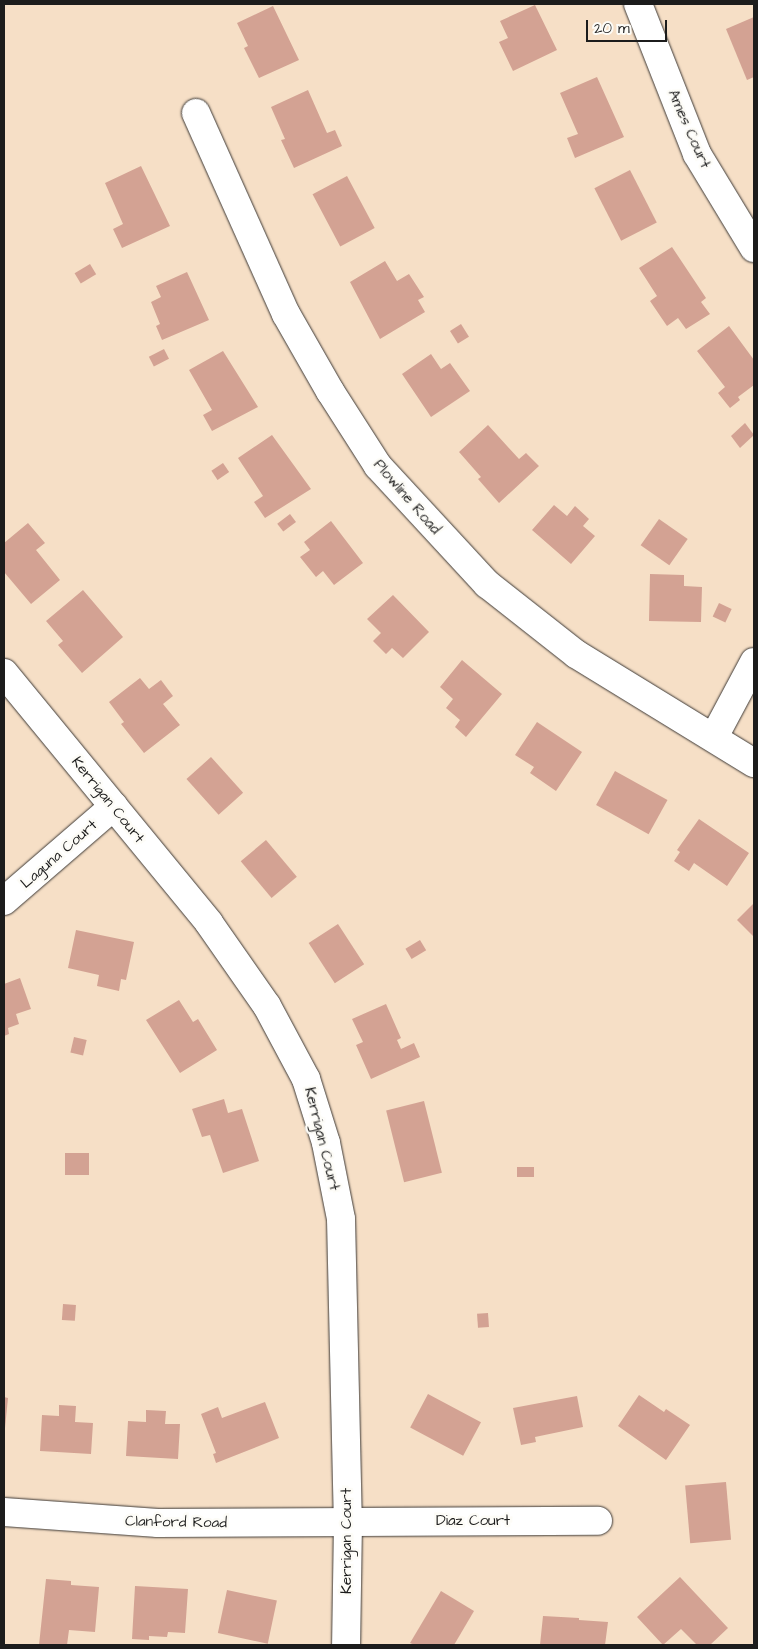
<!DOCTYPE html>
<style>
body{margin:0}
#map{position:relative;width:758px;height:1649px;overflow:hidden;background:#f6dfc6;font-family:"Architects Daughter",sans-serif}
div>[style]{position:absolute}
.building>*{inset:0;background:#d3a293;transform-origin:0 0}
.roads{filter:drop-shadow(0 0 1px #3d3936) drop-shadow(0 0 1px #3d3936)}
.minor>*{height:28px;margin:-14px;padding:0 14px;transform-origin:14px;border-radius:14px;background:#fff}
span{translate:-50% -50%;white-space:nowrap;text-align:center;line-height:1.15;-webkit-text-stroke:5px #fdfcf7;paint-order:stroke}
.street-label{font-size:15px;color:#1c1c1c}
.frame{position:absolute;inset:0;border:5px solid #1c1c1c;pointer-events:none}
.scale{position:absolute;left:586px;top:20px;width:81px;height:22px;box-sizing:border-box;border:2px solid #1c1c1c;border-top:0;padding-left:6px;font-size:15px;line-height:18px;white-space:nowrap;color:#1c1c1c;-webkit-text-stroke:4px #fdfcf7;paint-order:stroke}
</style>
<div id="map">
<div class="building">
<div style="clip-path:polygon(535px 5px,557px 50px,513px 71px,499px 42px,508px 38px,500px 21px)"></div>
<div style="clip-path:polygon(273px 6px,299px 60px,259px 78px,244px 48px,248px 46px,237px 23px)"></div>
<div style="clip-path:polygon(754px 17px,754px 77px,747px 80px,726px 29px)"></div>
<div style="clip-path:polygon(597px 77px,624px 137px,575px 158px,567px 138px,578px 134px,560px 93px)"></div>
<div style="clip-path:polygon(308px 90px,327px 133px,335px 130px,342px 146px,294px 168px,281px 140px,285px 139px,271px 107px)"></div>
<div style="clip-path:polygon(141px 166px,170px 226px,122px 248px,113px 229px,123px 224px,105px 183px)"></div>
<div style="left:630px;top:170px;width:59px;height:40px;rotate:63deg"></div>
<div style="left:347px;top:176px;width:59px;height:39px;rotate:62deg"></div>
<div style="clip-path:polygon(672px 247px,706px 298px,701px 302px,710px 314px,686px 329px,678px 318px,667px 326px,650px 301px,657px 296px,639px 268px)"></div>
<div style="clip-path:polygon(385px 261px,397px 281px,409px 274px,424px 297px,418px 300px,425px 312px,380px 339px,350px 282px)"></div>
<div style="left:90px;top:264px;width:12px;height:18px;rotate:59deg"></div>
<div style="clip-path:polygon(187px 272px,209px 320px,162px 340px,156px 326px,160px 324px,151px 302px,161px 297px,156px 286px)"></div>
<div style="left:461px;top:324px;width:15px;height:13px;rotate:58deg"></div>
<div style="clip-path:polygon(729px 326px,754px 360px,754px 385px,738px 397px,740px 400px,730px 408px,718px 393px,725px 387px,697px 351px)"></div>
<div style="left:164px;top:349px;width:11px;height:17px;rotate:63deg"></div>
<div style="clip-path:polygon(223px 351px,258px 407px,212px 431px,203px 415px,212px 410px,189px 370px)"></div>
<div style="clip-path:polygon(431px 354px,441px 369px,450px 363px,470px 391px,431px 417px,402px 374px)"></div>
<div style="clip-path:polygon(745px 423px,754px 435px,740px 448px,731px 436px)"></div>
<div style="clip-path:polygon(488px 425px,519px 459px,526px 453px,539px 466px,499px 503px,478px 479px,481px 477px,459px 452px)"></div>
<div style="clip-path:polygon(272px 435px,311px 489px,265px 518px,254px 502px,263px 496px,238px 458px)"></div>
<div style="left:223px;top:463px;width:11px;height:14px;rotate:56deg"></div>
<div style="clip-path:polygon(554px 505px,567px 516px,575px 506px,589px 519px,583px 526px,595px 536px,571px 564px,532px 530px)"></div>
<div style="left:290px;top:514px;width:10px;height:16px;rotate:53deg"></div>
<div style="left:659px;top:519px;width:35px;height:32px;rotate:35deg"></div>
<div style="clip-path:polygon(331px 521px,363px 563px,334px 585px,323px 571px,316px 577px,300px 557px,310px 550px,304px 542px)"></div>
<div style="clip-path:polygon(28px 523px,45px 543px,36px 550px,60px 580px,31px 604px,4px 572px,4px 543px)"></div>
<div style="clip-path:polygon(650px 574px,684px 575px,684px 586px,702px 587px,701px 622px,649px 621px)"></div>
<div style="clip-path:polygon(83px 590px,123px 637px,82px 673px,58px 645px,63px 641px,46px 621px)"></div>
<div style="clip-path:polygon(393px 595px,429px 632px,403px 658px,392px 648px,386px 654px,373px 641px,381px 633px,367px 619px)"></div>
<div style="left:719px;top:603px;width:14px;height:15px;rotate:25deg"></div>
<div style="clip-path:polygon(462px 660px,502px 694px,466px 737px,455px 727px,460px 720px,446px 708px,453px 699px,440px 687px)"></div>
<div style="clip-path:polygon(140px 678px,149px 689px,161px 680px,173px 696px,163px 704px,180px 725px,144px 753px,121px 724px,124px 722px,109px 702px)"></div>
<div style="clip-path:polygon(537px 722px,582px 752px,556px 791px,530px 773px,534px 767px,515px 755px)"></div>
<div style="left:211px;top:757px;width:48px;height:33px;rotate:48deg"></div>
<div style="left:615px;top:771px;width:60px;height:39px;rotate:29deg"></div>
<div style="clip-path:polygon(699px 819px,749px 853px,727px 886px,694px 863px,689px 871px,674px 861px,680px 852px,677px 850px)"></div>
<div style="left:266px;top:840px;width:48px;height:33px;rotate:50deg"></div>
<div style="clip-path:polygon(754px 903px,754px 937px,737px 920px)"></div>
<div style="left:338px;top:924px;width:48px;height:35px;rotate:57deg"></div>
<div style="clip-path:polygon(76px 930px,134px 942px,126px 980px,121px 979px,119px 991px,97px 986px,99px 975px,68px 968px)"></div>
<div style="left:420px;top:940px;width:12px;height:17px;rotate:59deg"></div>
<div style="clip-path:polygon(20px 978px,31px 1009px,16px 1014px,19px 1024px,8px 1028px,9px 1034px,4px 1036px,4px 984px)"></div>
<div style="clip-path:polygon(179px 1000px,193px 1022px,198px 1019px,217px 1050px,180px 1073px,146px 1020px)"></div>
<div style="clip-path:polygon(386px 1004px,401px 1038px,397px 1040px,401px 1049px,414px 1043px,420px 1057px,371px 1079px,356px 1045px,363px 1042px,352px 1019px)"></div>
<div style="left:74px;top:1037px;width:13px;height:16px;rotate:13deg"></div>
<div style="clip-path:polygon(224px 1099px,228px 1113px,242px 1109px,259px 1161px,223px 1173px,210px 1135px,202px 1137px,192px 1109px)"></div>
<div style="left:424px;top:1101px;width:74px;height:39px;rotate:76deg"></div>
<div style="left:65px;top:1153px;width:24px;height:22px"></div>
<div style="left:517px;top:1167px;width:17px;height:10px"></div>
<div style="left:63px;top:1304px;width:13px;height:16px;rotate:4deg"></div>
<div style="left:488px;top:1313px;width:14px;height:11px;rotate:86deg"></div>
<div style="left:428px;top:1394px;width:60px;height:38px;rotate:28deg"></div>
<div style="clip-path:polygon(639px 1395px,664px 1412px,666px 1409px,690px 1425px,666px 1460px,618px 1426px)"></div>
<div style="clip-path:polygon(577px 1396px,583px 1427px,535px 1437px,536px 1442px,521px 1445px,513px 1408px)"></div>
<div style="clip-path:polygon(4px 1397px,8px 1398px,5px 1428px,4px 1427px)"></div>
<div style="clip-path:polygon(265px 1402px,279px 1438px,216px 1463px,213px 1454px,216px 1453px,201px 1414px,218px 1407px,222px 1418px)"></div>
<div style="clip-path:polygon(59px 1405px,76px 1406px,75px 1422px,93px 1423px,91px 1454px,40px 1451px,42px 1415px,59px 1416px)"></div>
<div style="clip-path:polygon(146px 1410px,166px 1411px,165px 1424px,180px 1424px,178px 1459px,126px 1456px,128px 1421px,146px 1422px)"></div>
<div style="left:726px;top:1482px;width:58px;height:41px;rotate:85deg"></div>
<div style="clip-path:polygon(680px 1577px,728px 1628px,710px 1645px,697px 1645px,681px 1629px,663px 1645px,637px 1617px)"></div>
<div style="clip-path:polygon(46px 1579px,71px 1581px,71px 1585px,99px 1587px,95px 1632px,69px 1630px,67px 1645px,39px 1645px)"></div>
<div style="clip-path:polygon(135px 1586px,188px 1589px,185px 1633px,168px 1632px,167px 1637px,149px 1636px,149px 1640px,132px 1639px)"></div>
<div style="left:227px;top:1590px;width:51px;height:44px;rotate:12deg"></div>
<div style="clip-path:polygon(441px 1591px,474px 1611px,454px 1645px,415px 1645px,410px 1643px)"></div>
<div style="clip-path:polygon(543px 1616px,579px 1618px,579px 1620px,608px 1622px,605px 1645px,540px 1645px)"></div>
</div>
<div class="roads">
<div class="minor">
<div style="left:638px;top:4px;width:161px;rotate:68.5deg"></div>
<div style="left:697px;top:154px;width:110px;rotate:58.8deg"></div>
<div style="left:196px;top:113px;width:220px;rotate:65.9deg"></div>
<div style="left:286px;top:314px;width:89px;rotate:60.3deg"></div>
<div style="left:330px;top:391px;width:89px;rotate:57.4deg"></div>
<div style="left:378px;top:466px;width:161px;rotate:47.3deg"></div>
<div style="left:487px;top:584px;width:113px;rotate:38.2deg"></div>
<div style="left:576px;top:654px;width:209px;rotate:31.5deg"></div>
<div style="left:4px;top:673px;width:323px;rotate:50.6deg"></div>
<div style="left:209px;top:923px;width:101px;rotate:55.1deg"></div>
<div style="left:267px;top:1006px;width:83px;rotate:61.9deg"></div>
<div style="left:306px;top:1079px;width:67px;rotate:72.6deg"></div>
<div style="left:326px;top:1143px;width:77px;rotate:78.8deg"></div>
<div style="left:341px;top:1219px;width:303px;rotate:88.7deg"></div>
<div style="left:348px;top:1522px;width:123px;rotate:90.9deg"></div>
<div style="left:714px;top:737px;width:85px;rotate:-61.9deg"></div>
<div style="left:4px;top:901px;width:145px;rotate:-40.8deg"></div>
<div style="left:4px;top:1512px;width:154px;rotate:4.1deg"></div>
<div style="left:158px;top:1523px;width:440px;rotate:-0.3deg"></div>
</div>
</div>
<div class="street-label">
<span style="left:689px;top:129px;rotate:66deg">Ames Court</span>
<span style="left:407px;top:497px;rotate:49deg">Plowline Road</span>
<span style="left:108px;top:800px;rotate:51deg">Kerrigan Court</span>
<span style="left:59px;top:854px;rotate:-41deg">Laguna Court</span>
<span style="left:322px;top:1139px;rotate:76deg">Kerrigan Court</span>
<span style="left:473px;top:1521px">Diaz Court</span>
<span style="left:176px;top:1522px;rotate:1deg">Clanford Road</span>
<span style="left:347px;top:1541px;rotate:-90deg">Kerrigan Court</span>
</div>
<div class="frame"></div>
<div class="scale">20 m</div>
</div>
